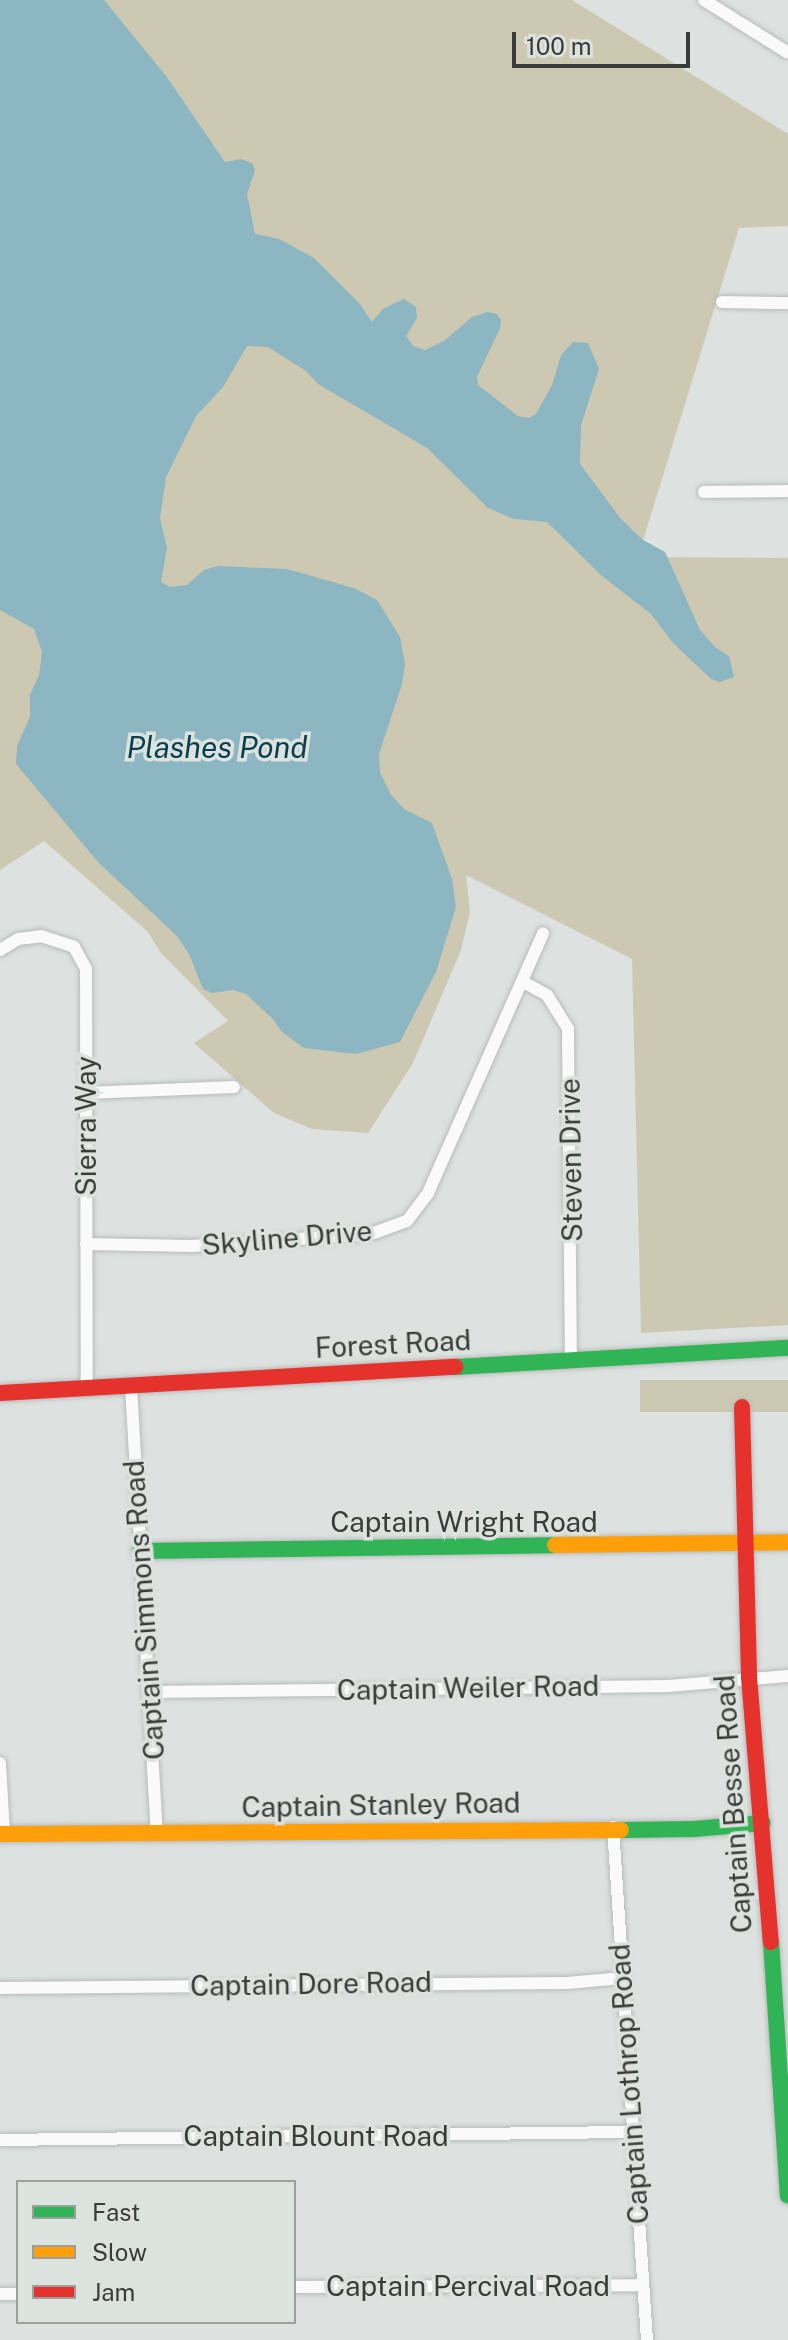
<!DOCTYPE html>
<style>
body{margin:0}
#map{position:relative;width:788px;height:2340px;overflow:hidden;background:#dde1df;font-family:"Public Sans",sans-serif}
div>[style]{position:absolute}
.green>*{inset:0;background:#cdc8b1;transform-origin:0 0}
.water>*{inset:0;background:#8bb6c2}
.roads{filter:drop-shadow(0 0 2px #b8bbba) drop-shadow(0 0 2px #b8bbba)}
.street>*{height:12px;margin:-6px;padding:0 6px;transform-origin:6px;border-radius:6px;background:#fafafa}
.fast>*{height:16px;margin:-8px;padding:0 8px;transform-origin:8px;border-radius:8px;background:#30b455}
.slow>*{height:16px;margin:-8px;padding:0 8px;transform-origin:8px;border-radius:8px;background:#ff9f0a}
.jam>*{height:16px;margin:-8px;padding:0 8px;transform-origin:8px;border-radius:8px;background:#e5322d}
span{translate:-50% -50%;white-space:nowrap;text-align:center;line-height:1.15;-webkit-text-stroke:7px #dce2de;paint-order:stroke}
.street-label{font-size:28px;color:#3a3c3b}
.water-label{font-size:30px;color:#083f4e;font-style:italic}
.legend{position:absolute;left:16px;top:2180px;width:280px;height:144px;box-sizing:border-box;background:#dce2de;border:2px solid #9ba09d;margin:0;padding:10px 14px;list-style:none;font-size:24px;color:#3a3c3b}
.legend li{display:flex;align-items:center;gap:16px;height:40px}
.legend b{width:40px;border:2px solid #9ba09d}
.scale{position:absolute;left:512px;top:32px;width:178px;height:36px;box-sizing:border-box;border:4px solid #3a3c3b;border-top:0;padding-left:10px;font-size:24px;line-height:28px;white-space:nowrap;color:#3a3c3b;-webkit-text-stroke:6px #dce2de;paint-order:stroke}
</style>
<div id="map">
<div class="green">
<div style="clip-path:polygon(0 0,572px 0,788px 134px,788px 226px,739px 228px,638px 557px,788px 558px,788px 1325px,641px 1333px,632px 959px,466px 875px,470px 912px,461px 950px,413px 1063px,368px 1133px,312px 1129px,274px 1113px,194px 1043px,228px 1021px,161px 953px,147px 931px,44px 841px,0 870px)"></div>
<div style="left:788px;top:1380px;width:32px;height:148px;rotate:90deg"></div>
</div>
<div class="water">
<div style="clip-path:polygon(0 0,104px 0,166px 76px,225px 162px,241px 159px,252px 163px,255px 170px,247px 194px,255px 234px,279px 239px,314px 258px,359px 303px,372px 322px,384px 308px,404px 299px,416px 307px,417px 318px,406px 336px,413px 346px,425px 350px,444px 341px,472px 317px,487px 312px,497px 314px,501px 320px,500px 328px,477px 377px,478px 385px,518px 416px,529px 418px,536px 414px,552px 385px,561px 355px,573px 342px,588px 343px,599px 369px,581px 425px,580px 464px,621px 519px,643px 540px,665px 552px,700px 630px,715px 647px,729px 656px,734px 677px,720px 682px,711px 679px,673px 643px,651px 614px,602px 576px,547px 522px,514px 519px,488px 508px,427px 448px,318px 384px,306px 371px,268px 347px,247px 346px,223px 387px,196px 416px,166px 477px,160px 518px,167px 548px,161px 582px,170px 587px,187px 585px,204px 570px,218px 566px,287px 569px,354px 588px,377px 600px,400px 637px,405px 664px,402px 684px,379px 754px,380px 772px,391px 795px,404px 809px,432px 823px,452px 879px,456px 907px,436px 972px,400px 1042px,356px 1054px,304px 1048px,282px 1032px,273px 1019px,246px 994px,233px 990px,212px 993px,203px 989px,189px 954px,177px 936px,98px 862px,16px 764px,17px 746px,30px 717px,30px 695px,39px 675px,42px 652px,34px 629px,0 610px)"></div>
</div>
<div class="roads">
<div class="street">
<div style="left:704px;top:0;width:99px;rotate:32.2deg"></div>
<div style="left:722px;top:302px;width:66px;rotate:0.9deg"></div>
<div style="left:704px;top:492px;width:84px;rotate:-0.7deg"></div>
<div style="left:0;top:950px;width:21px;rotate:-31deg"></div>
<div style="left:18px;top:939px;width:23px;rotate:-7deg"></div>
<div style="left:41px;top:936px;width:35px;rotate:18deg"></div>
<div style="left:74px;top:947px;width:25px;rotate:61deg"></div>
<div style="left:86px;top:969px;width:418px;rotate:89.9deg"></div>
<div style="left:523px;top:982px;width:27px;rotate:28deg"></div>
<div style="left:547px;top:995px;width:40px;rotate:58deg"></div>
<div style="left:568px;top:1029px;width:331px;rotate:89.5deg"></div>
<div style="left:85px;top:1093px;width:149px;rotate:-2.3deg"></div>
<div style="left:86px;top:1244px;width:106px;rotate:1.1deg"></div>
<div style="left:192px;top:1246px;width:179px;rotate:-3.8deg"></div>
<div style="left:371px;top:1234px;width:38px;rotate:-20deg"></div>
<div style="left:407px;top:1221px;width:35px;rotate:-53deg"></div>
<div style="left:428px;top:1193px;width:284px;rotate:-66.1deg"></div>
<div style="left:131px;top:1386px;width:449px;rotate:86.7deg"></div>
<div style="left:148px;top:1692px;width:520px;rotate:-0.66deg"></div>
<div style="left:668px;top:1686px;width:120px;rotate:-4.8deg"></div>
<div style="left:0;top:1763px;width:71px;rotate:86.8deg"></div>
<div style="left:613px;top:1827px;width:514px;rotate:86.21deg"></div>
<div style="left:0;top:1988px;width:567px;rotate:-0.51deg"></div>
<div style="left:567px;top:1983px;width:56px;rotate:-5.1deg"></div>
<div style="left:0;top:2140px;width:632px;rotate:-0.73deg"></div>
<div style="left:294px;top:2287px;width:349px;rotate:-0.3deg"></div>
<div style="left:0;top:2294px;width:18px"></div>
</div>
<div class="fast">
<div style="left:455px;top:1367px;width:334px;rotate:-3.3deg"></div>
<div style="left:140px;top:1551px;width:415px;rotate:-0.8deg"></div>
<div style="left:621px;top:1830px;width:73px;rotate:-0.8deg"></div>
<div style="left:694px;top:1829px;width:69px;rotate:-5deg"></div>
<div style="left:771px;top:1942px;width:254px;rotate:86.2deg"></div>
</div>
<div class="slow">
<div style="left:555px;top:1545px;width:233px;rotate:-0.7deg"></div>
<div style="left:0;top:1834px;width:621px;rotate:-0.37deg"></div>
</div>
<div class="jam">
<div style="left:0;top:1393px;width:456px;rotate:-3.3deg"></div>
<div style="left:742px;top:1407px;width:270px;rotate:88.5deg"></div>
<div style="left:749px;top:1677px;width:266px;rotate:85.3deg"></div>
</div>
</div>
<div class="street-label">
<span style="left:86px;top:1126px;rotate:-90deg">Sierra Way</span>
<span style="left:571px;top:1160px;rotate:-91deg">Steven Drive</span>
<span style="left:287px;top:1238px;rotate:-5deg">Skyline Drive</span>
<span style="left:393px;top:1344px;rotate:-3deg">Forest Road</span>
<span style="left:464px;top:1522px">Captain Wright Road</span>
<span style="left:144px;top:1610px;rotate:-94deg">Captain Simmons Road</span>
<span style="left:468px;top:1688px;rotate:-1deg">Captain Weiler Road</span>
<span style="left:733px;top:1804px;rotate:-94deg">Captain Besse Road</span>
<span style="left:381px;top:1805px;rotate:-1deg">Captain Stanley Road</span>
<span style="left:311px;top:1984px;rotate:-1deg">Captain Dore Road</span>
<span style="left:629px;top:2084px;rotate:-94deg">Captain Lothrop Road</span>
<span style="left:316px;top:2136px">Captain Blount Road</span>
<span style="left:468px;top:2286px">Captain Percival Road</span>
</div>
<div class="water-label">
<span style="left:217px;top:747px">Plashes Pond</span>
</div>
<ul class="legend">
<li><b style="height:10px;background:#30b455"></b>Fast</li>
<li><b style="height:10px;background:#ff9f0a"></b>Slow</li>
<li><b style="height:10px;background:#e5322d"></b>Jam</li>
</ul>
<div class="scale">100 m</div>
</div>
